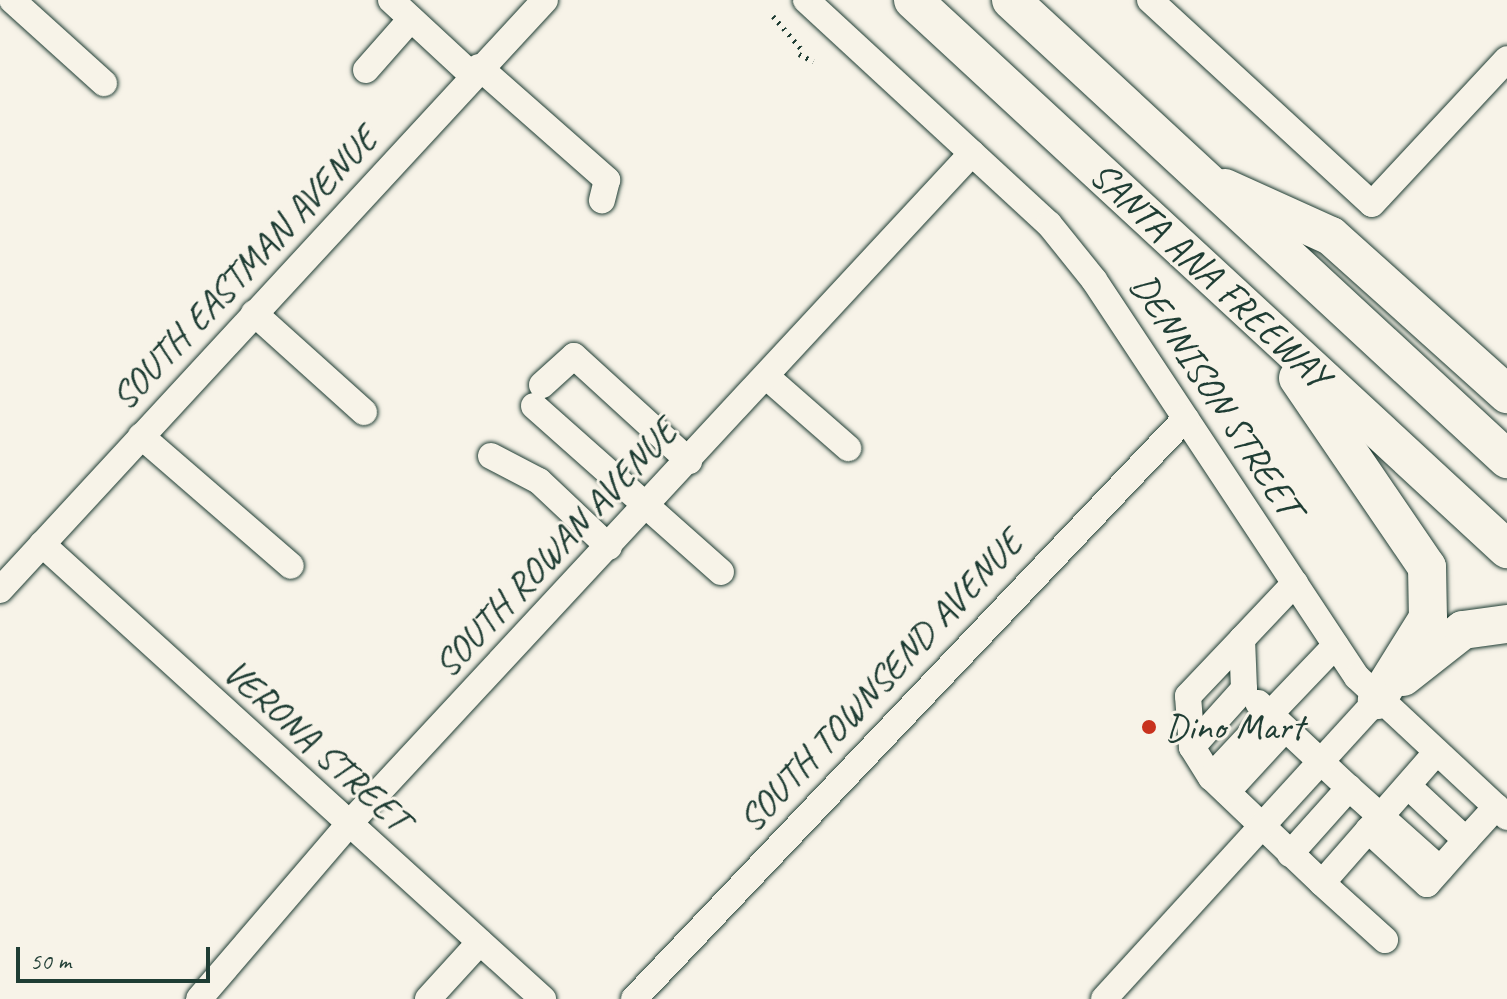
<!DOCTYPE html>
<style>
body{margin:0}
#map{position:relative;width:1507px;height:999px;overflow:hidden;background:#f7f3e8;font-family:Caveat,sans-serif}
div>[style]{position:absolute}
.path>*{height:5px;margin-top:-2.5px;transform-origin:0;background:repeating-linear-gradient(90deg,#1f3d34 0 2px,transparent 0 8px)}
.roads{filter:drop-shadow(0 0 2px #1f3d34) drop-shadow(0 0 2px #1f3d34)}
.minor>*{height:26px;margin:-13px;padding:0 13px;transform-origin:13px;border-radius:13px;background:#f7f3e8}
.highway>*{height:38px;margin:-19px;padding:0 19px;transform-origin:19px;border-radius:19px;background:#f7f3e8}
.dots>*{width:22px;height:22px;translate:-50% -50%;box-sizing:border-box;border:4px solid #f7f3e8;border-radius:50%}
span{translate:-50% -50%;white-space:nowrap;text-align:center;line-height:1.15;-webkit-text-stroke:6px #f7f3e8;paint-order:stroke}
.street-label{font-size:38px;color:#1f3d34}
.poi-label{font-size:38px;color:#1f3d34}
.left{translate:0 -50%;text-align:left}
.scale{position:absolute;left:16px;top:947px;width:194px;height:36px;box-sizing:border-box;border:4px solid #1f3d34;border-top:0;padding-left:10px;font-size:24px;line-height:28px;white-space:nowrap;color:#1f3d34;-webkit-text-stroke:6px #f7f3e8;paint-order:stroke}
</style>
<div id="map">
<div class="path">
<div style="left:773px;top:16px;width:46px;rotate:49.4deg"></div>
<div style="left:799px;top:54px;width:16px;rotate:27deg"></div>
</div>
<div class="roads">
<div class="minor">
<div style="left:12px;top:0;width:124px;rotate:42.1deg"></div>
<div style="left:391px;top:0;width:110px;rotate:42.8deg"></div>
<div style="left:806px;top:0;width:330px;rotate:42.7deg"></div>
<div style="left:1049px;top:224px;width:72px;rotate:51.2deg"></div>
<div style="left:1094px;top:280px;width:476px;rotate:56.5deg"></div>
<div style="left:1357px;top:677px;width:205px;rotate:43deg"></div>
<div style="left:1150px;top:0;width:301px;rotate:42.6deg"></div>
<div style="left:1372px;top:204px;width:198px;rotate:-47deg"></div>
<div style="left:479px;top:67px;width:171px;rotate:41.4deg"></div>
<div style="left:607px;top:180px;width:21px;rotate:104deg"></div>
<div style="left:366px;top:70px;width:68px;rotate:-48.6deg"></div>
<div style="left:254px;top:313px;width:148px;rotate:42deg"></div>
<div style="left:767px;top:377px;width:108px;rotate:41.2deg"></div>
<div style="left:542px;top:385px;width:43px;rotate:-42.2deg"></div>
<div style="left:574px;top:356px;width:156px;rotate:42.4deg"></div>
<div style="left:534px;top:406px;width:250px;rotate:41.6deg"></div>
<div style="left:141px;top:436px;width:198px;rotate:40.9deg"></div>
<div style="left:491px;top:456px;width:54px;rotate:27.5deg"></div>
<div style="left:539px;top:481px;width:96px;rotate:43.3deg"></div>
<div style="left:42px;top:544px;width:677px;rotate:42.25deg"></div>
<div style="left:1295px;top:583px;width:77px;rotate:133.4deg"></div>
<div style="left:1242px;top:639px;width:50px;rotate:87.7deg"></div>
<div style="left:1244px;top:689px;width:78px;rotate:131.9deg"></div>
<div style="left:1192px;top:747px;width:36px;rotate:58deg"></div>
<div style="left:1211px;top:777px;width:153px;rotate:43.7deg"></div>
<div style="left:1322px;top:883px;width:173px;rotate:-48.8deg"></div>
<div style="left:0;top:590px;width:803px;rotate:-47.27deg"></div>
<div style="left:1192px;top:747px;width:51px;rotate:-94.5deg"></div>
<div style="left:1188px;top:696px;width:79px;rotate:-46.5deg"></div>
<div style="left:1211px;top:777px;width:86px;rotate:-46.9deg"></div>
<div style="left:1270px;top:714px;width:16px;rotate:-137deg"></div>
<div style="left:1408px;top:786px;width:79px;rotate:43deg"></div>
<div style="left:1466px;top:840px;width:45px;rotate:-47.7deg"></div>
<div style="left:1349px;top:788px;width:122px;rotate:41.7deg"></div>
<div style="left:1227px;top:792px;width:86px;rotate:-47.4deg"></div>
<div style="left:1368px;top:830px;width:80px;rotate:42.5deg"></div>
<div style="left:1427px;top:884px;width:59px;rotate:-48.4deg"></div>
<div style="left:1290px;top:854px;width:89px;rotate:-48.2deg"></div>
<div style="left:1349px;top:788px;width:108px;rotate:-136.9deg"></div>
<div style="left:1270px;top:714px;width:95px;rotate:-46.3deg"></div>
<div style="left:1322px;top:883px;width:85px;rotate:42.1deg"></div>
<div style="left:199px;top:999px;width:229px;rotate:-49.4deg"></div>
<div style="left:348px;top:825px;width:917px;rotate:-47.12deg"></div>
<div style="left:428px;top:999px;width:77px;rotate:-47.6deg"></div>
<div style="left:634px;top:999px;width:801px;rotate:-46.47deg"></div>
<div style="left:1104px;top:999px;width:405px;rotate:-47.6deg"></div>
</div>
<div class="highway">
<div style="left:913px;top:0;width:809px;rotate:42.75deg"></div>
<div style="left:1011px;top:0;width:676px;rotate:42.78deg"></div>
<div style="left:1225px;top:188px;width:116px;rotate:24.4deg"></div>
<div style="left:1331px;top:236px;width:237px;rotate:41.9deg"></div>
<div style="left:1298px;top:378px;width:229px;rotate:55.7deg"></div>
<div style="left:1427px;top:567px;width:51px;rotate:88.9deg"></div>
<div style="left:1428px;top:618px;width:97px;rotate:121.9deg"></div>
<div style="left:1403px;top:677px;width:76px;rotate:-38.1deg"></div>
<div style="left:1463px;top:630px;width:44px;rotate:-7.8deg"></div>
</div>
</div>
<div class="dots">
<div style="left:1149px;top:727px;background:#c8321e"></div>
</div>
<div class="street-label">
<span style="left:244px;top:268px;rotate:-47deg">SOUTH EASTMAN AVENUE</span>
<span style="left:1210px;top:275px;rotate:43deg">SANTA ANA FREEWAY</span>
<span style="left:1216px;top:395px;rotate:57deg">DENNISON STREET</span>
<span style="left:555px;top:548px;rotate:-47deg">SOUTH ROWAN AVENUE</span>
<span style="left:880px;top:681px;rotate:-47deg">SOUTH TOWNSEND AVENUE</span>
<span style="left:317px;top:745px;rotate:42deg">VERONA STREET</span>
</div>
<div class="poi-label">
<span class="left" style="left:1165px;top:727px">Dino Mart</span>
</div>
<div class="scale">50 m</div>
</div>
